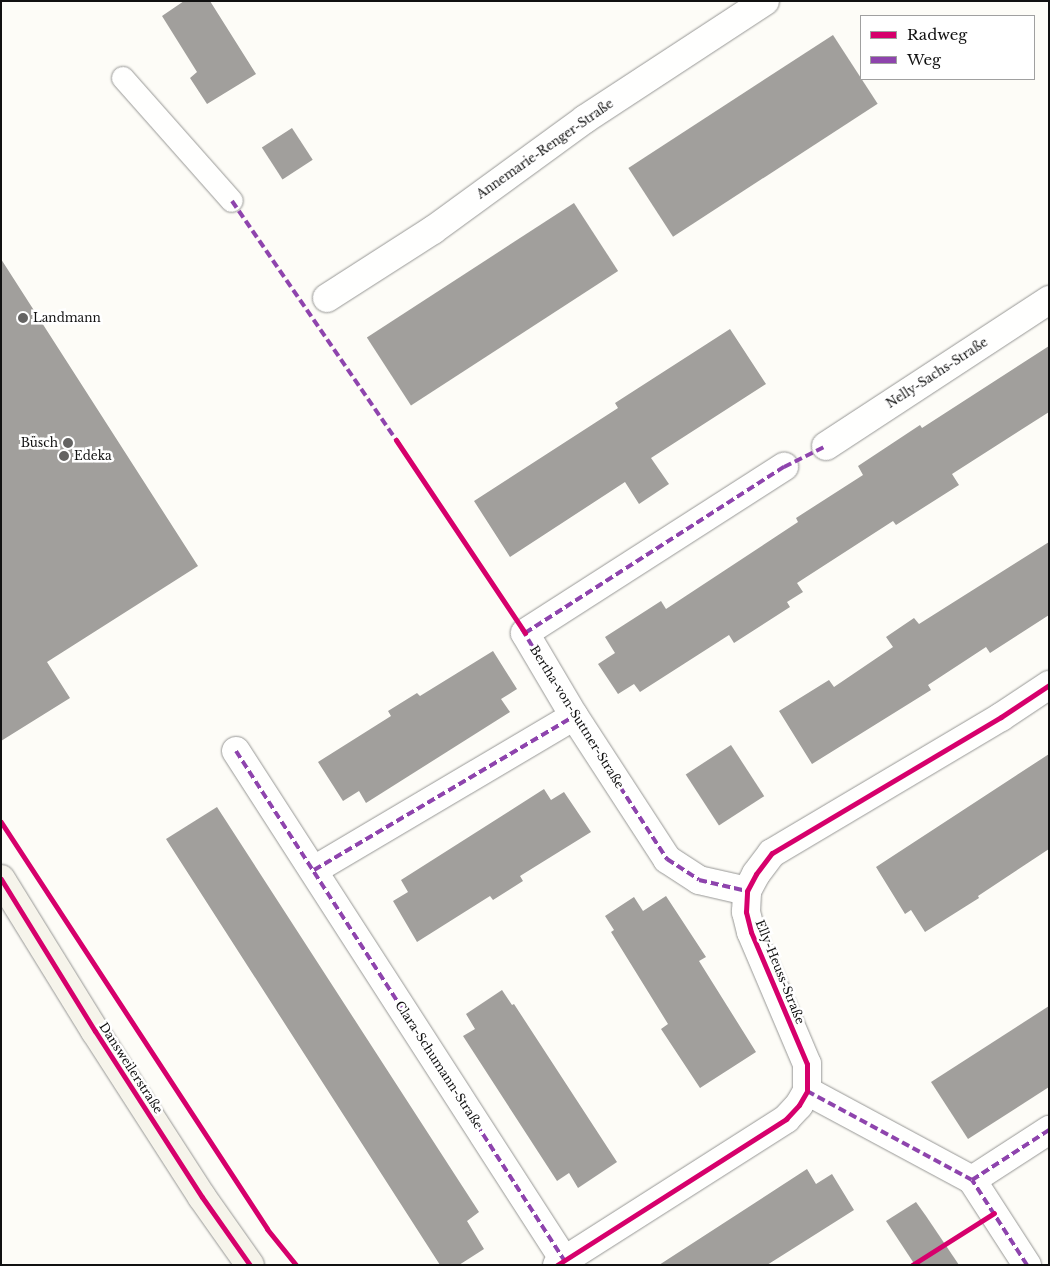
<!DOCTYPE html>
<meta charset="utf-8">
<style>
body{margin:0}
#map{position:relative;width:1050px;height:1266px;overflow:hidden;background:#fdfcf7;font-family:"Libre Baskerville",serif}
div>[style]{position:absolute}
.building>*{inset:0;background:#a19f9c;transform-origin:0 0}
.roads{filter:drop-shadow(0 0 1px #979795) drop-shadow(0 0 1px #979795)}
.service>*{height:22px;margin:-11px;padding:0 11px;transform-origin:11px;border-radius:11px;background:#fffffe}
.minor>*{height:28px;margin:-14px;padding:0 14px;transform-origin:14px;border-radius:14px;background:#fffffe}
.secondary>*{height:28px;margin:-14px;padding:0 14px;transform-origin:14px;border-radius:14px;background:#f6f4eb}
.quiet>*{height:4px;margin-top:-2px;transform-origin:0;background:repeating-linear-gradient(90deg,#8e44ad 0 8px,transparent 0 12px)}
.cycleway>*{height:5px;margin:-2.5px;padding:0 2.5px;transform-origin:2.5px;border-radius:2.5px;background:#d6006c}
.dots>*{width:14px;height:14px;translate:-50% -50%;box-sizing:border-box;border:2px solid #fff;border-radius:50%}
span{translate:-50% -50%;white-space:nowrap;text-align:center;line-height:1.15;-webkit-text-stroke:5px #fff;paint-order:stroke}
.street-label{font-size:12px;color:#111}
.poi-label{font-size:12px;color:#111}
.left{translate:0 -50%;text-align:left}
.right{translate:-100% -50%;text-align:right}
.frame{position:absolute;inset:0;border:2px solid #111;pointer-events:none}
.legend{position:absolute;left:860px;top:15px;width:175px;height:65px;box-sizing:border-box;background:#fff;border:1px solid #a0a0a0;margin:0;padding:6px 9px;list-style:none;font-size:15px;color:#111}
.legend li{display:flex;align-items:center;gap:10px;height:25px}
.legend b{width:25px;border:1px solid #a0a0a0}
</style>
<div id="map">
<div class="building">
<div style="clip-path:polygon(184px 1px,210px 1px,256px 74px,207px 104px,190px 78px,197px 72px,162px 16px)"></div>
<div style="left:833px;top:35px;width:82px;height:244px;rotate:57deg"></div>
<div style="left:292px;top:128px;width:38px;height:36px;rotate:57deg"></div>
<div style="left:574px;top:203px;width:81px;height:247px;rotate:57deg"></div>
<div style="clip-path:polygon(1px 259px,198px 566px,47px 662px,70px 698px,1px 741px)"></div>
<div style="clip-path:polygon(730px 329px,766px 384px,651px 458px,669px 484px,639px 504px,625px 482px,510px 557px,474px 501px,618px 408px,615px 403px)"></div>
<div style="clip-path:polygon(1049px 346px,1049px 412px,952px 474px,959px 485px,896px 525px,893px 521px,797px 583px,803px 592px,787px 602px,790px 607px,734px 643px,729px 635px,640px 692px,634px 684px,618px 694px,598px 664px,615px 653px,605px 637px,661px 601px,666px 609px,798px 522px,796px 518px,863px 475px,858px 466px,920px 425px,922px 428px)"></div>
<div style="clip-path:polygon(1049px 542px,1049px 615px,990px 653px,986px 647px,928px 685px,931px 690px,812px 764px,779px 711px,829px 680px,834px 687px,893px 647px,886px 637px,914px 618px,919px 624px)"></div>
<div style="clip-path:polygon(493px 651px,517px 689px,501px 699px,510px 712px,366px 803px,359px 791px,343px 801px,318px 762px,391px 716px,388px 711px,417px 693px,420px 696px)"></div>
<div style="left:731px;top:745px;width:61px;height:54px;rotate:57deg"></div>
<div style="clip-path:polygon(1049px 754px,1049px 849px,978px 896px,979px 898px,925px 932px,911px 910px,905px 914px,876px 867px)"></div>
<div style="clip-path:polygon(544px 789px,551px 800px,564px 792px,591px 832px,520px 876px,523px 881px,493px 900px,490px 896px,417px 942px,393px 901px,408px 892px,401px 880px)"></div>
<div style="clip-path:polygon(217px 807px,479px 1212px,467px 1221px,484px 1249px,459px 1265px,440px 1265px,166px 839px)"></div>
<div style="clip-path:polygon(666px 896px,706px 957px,699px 961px,756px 1052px,700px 1088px,661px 1029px,668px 1024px,611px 932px,614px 930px,605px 916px,634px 897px,643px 911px)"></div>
<div style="clip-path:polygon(502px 990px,512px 1005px,514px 1004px,617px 1162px,578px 1188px,569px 1173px,557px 1181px,463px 1036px,475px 1029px,466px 1014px)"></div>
<div style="clip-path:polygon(1049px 1006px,1049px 1087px,968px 1139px,931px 1082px)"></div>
<div style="clip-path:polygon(807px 1169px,816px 1184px,832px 1174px,854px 1210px,767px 1265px,659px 1265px)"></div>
<div style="clip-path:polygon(916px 1202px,926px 1216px,959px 1265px,915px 1265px,886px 1221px)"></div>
</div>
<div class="roads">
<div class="service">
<div style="left:123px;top:78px;width:164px;rotate:48.5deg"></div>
</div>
<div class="minor">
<div style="left:327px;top:298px;width:126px;rotate:-32.7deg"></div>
<div style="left:433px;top:230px;width:188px;rotate:-36.1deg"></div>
<div style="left:585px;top:119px;width:215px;rotate:-33.2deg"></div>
<div style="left:826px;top:446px;width:267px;rotate:-33.2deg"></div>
<div style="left:236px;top:751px;width:606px;rotate:57.2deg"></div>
<div style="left:314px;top:870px;width:302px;rotate:-30.6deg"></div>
<div style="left:747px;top:891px;width:49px;rotate:-167.1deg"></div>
<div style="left:699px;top:880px;width:38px;rotate:-147deg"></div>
<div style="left:667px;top:859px;width:171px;rotate:-123deg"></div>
<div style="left:574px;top:716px;width:96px;rotate:-120.6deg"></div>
<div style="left:525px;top:633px;width:308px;rotate:-32.7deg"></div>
<div style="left:807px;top:1091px;width:187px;rotate:28.3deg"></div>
<div style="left:557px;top:1265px;width:272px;rotate:-32.5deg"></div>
<div style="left:786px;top:1119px;width:19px;rotate:-47deg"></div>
<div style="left:799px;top:1105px;width:16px;rotate:-60deg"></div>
<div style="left:807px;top:1091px;width:27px;rotate:-90deg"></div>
<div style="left:807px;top:1064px;width:143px;rotate:-113deg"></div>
<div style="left:751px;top:932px;width:21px;rotate:-104deg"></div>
<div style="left:746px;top:912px;width:21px;rotate:-87deg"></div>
<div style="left:747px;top:891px;width:19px;rotate:-62deg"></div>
<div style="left:756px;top:874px;width:26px;rotate:-53deg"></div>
<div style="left:772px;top:853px;width:266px;rotate:-30.7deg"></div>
<div style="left:1001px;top:717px;width:58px;rotate:-33.7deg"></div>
<div style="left:1027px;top:1265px;width:101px;rotate:-122.9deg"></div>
<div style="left:972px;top:1180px;width:92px;rotate:-33deg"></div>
</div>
<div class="secondary">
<div style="left:1px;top:879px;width:179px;rotate:58.3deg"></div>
<div style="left:95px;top:1031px;width:197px;rotate:57.2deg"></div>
<div style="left:202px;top:1197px;width:83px;rotate:54.8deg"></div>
</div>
</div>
<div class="quiet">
<div style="left:232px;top:201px;width:295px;rotate:55.5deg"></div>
<div style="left:522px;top:629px;width:101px;rotate:59.1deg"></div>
<div style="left:574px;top:716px;width:171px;rotate:57deg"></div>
<div style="left:667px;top:859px;width:38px;rotate:33deg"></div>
<div style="left:699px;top:880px;width:49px;rotate:12.9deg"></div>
<div style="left:525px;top:633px;width:308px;rotate:-32.7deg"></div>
<div style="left:784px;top:467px;width:47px;rotate:-26.6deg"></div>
<div style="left:236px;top:751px;width:606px;rotate:57.2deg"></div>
<div style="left:314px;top:870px;width:302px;rotate:-30.6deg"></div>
<div style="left:807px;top:1091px;width:187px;rotate:28.3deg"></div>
<div style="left:1027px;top:1265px;width:101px;rotate:-122.9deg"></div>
<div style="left:972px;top:1180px;width:92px;rotate:-33deg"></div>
</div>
<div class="cycleway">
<div style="left:396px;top:440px;width:232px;rotate:56.2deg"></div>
<div style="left:1px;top:822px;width:486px;rotate:56.8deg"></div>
<div style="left:267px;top:1229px;width:46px;rotate:51.1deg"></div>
<div style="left:1px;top:879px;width:179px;rotate:58.3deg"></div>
<div style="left:95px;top:1031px;width:197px;rotate:57.2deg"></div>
<div style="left:202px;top:1197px;width:83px;rotate:54.8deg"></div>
<div style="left:557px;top:1265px;width:272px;rotate:-32.5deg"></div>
<div style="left:786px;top:1119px;width:19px;rotate:-47deg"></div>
<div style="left:799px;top:1105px;width:16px;rotate:-60deg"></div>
<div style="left:807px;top:1091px;width:27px;rotate:-90deg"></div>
<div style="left:807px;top:1064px;width:143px;rotate:-113deg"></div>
<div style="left:751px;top:932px;width:21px;rotate:-104deg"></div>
<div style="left:746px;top:912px;width:21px;rotate:-87deg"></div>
<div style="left:747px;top:891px;width:19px;rotate:-62deg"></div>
<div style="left:756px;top:874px;width:26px;rotate:-53deg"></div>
<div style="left:772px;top:853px;width:266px;rotate:-30.7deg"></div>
<div style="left:1001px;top:717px;width:58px;rotate:-33.7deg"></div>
<div style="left:912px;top:1265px;width:97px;rotate:-32.4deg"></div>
</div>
<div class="dots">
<div style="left:23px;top:318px;background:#646362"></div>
<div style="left:68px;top:443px;background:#646362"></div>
<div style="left:64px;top:456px;background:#646362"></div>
</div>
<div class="street-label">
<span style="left:545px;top:149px;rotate:-35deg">Annemarie-Renger-Straße</span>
<span style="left:937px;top:373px;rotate:-33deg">Nelly-Sachs-Straße</span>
<span style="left:577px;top:717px;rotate:58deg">Bertha-von-Suttner-Straße</span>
<span style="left:780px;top:972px;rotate:68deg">Elly-Heuss-Straße</span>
<span style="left:439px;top:1065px;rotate:57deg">Clara-Schumann-Straße</span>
<span style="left:131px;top:1068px;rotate:57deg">Dansweilerstraße</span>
</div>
<div class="poi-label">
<span class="left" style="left:33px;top:318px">Landmann</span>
<span class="right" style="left:58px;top:443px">Büsch</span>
<span class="left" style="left:74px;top:456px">Edeka</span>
</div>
<div class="frame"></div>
<ul class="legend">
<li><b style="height:6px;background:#d6006c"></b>Radweg</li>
<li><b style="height:6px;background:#8e44ad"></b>Weg</li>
</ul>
</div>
